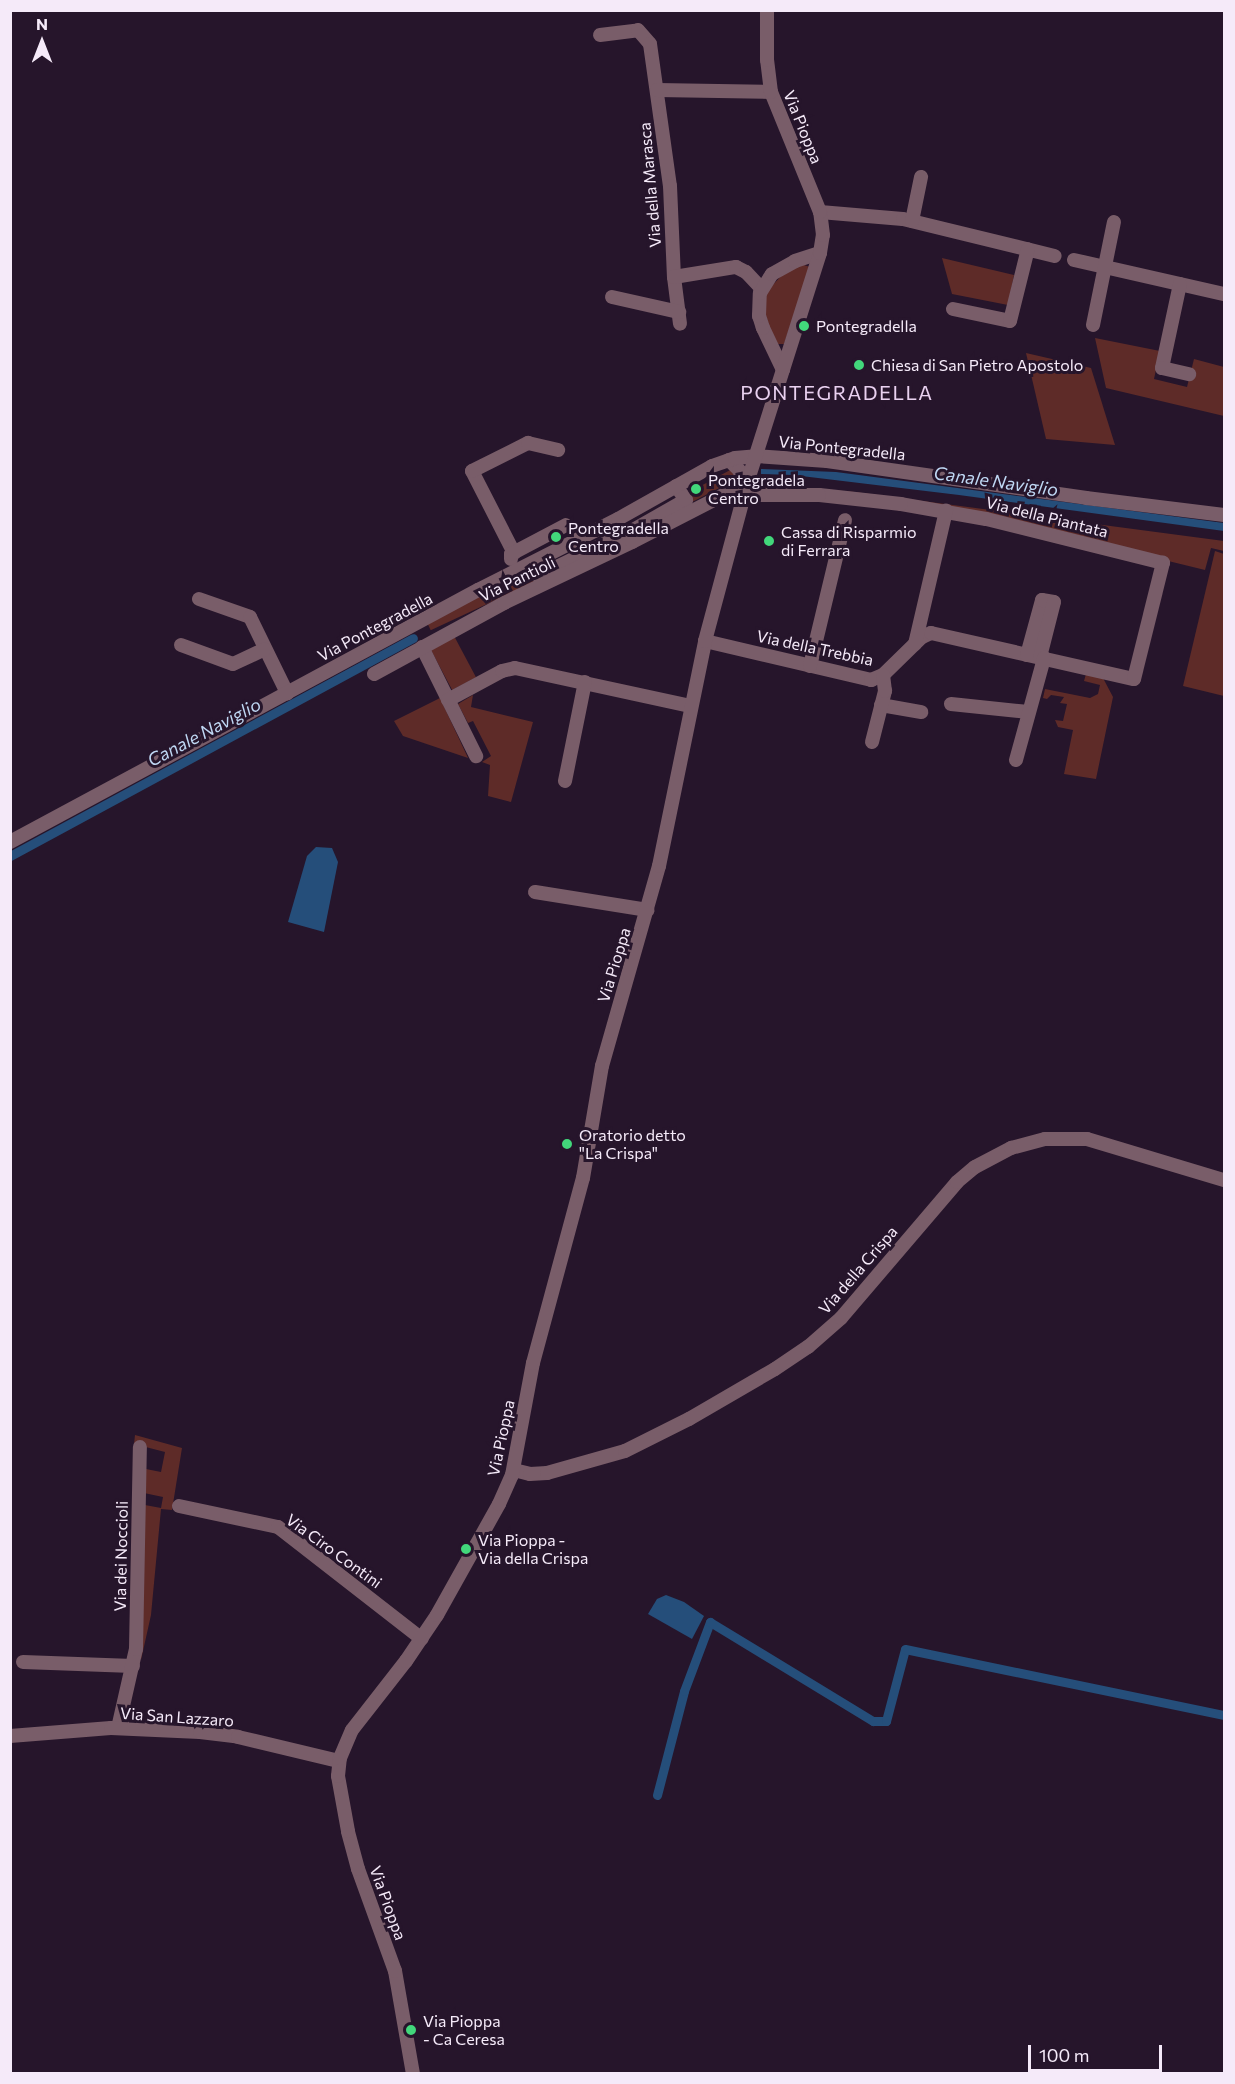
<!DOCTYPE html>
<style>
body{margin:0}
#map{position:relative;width:1235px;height:2084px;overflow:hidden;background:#26152b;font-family:Commissioner,sans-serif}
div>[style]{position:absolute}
.green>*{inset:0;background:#5e2b28;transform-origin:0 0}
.water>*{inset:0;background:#254e7a}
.canal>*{height:9px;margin:-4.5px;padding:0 4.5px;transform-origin:4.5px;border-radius:4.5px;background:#254e7a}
.minor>*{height:14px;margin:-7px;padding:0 7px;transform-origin:7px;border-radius:7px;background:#795d69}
.dots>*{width:16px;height:16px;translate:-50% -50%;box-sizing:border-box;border:3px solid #26152b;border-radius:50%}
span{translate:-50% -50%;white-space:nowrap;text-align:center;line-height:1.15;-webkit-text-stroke:6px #26152b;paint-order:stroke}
.street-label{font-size:16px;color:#f5eaf9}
.poi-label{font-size:16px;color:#f5eaf9}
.left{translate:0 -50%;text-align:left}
.water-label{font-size:18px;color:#bfd7f3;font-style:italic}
.quarter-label{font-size:20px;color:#e9d1f0;letter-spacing:1.5px}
.frame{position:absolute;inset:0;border:12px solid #f5eaf9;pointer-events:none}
.north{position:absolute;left:12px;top:12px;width:60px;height:60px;-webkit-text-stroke:4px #26152b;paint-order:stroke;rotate:0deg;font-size:16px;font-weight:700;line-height:24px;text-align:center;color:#f5eaf9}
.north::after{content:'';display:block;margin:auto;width:21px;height:27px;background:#f5eaf9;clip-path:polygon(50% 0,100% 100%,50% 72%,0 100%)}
.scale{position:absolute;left:1028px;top:2045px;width:134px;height:27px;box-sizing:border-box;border:3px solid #f5eaf9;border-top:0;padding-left:8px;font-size:18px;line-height:21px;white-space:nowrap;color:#f5eaf9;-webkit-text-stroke:4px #26152b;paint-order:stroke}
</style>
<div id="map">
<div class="green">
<div style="clip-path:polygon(942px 258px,1014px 275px,1008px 305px,952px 294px)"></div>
<div style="clip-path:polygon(801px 264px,810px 267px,784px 344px,778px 344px,773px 337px,763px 307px,765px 298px,768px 290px,783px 274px)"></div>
<div style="clip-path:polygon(1095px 338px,1160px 351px,1154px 379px,1187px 387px,1194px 359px,1224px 367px,1224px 416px,1106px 388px)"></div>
<div style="clip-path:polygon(1026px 353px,1091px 368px,1115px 445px,1046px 439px)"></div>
<div style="clip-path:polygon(732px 469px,735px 480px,692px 502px,686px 494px)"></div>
<div style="clip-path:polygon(752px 484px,855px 492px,1224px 541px,1224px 551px,1211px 548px,1205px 570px,960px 510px,746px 493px)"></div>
<div style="clip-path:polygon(1215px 551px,1224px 554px,1224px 696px,1183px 686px)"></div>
<div style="left:529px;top:569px;width:14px;height:115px;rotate:65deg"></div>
<div style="left:453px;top:634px;width:49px;height:27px;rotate:62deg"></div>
<div style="clip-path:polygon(1086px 674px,1103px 678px,1113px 697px,1096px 779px,1064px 774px,1073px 730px,1058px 727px,1055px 720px,1063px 721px,1067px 704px,1060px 703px,1064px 697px,1051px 695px,1047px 699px,1043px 698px,1045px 689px,1090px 698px,1098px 694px,1100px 685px,1084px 681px)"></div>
<div style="clip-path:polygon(473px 695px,471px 707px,533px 722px,511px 802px,488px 796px,490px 765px,482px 762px,491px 756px,473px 721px,468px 723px,458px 704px)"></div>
<div style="clip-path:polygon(440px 698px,468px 758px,403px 736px,394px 721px)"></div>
<div style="clip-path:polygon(135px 1435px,182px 1448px,172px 1510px,161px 1509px,151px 1615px,141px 1660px,145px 1505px,161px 1508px,163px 1497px,144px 1493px,146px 1469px,161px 1472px,165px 1452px,134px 1444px)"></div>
</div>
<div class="water">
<div style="clip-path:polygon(761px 469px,836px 472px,1224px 523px,1224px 531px,959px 495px,793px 475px,761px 474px)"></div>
<div style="clip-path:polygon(316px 847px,332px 848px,338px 862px,324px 932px,288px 922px,307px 856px)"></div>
<div style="clip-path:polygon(666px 1595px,684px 1602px,704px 1616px,692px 1639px,648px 1614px,657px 1599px)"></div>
</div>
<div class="canal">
<div style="left:10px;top:856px;width:458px;rotate:-28.4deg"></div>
<div style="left:657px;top:1795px;width:107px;rotate:-75.4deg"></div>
<div style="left:684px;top:1691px;width:74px;rotate:-69.4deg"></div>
<div style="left:710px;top:1622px;width:191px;rotate:31.3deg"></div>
<div style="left:873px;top:1721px;width:13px"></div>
<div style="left:886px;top:1721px;width:74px;rotate:-75.2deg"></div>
<div style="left:905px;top:1649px;width:326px;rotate:11.7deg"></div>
</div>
<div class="minor">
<div style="left:600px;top:35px;width:38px;rotate:-7deg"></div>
<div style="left:638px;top:30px;width:18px;rotate:49deg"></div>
<div style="left:650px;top:44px;width:143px;rotate:82deg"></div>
<div style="left:670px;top:186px;width:91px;rotate:87.5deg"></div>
<div style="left:674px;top:277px;width:47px;rotate:82.7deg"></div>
<div style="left:657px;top:90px;width:114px;rotate:1deg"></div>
<div style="left:820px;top:212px;width:83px;rotate:4.8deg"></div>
<div style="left:903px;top:219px;width:156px;rotate:13.7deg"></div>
<div style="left:912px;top:221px;width:45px;rotate:-78.4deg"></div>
<div style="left:1074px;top:260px;width:154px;rotate:12.8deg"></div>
<div style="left:674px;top:277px;width:63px;rotate:-9.2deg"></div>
<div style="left:736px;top:267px;width:11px;rotate:27deg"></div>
<div style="left:746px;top:272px;width:23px;rotate:47deg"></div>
<div style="left:1180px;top:284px;width:86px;rotate:102.1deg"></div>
<div style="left:1162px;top:368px;width:28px;rotate:13deg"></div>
<div style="left:612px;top:297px;width:69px;rotate:12.6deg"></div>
<div style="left:953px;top:309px;width:58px;rotate:11.9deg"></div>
<div style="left:1010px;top:321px;width:74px;rotate:-76deg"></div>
<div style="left:1093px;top:325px;width:105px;rotate:-78.5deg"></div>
<div style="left:783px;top:370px;width:47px;rotate:-115.5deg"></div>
<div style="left:763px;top:328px;width:13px;rotate:-108deg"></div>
<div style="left:759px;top:316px;width:23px;rotate:-88deg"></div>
<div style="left:760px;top:293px;width:22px;rotate:-58deg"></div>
<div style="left:772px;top:274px;width:26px;rotate:-29deg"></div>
<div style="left:795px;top:261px;width:26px;rotate:-18deg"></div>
<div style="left:729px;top:460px;width:14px;rotate:45deg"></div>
<div style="left:739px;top:470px;width:17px;rotate:66deg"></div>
<div style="left:514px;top:553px;width:92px;rotate:-117.1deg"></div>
<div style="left:472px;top:471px;width:63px;rotate:-26.6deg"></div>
<div style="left:528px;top:443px;width:31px;rotate:13deg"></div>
<div style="left:511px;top:559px;width:5px;rotate:-90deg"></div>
<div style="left:511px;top:554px;width:62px;rotate:-27.8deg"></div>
<div style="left:538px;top:576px;width:106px;rotate:-25.8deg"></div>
<div style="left:633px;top:530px;width:61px;rotate:-29.5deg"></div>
<div style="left:686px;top:500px;width:17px;rotate:-126deg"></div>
<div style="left:199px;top:599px;width:54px;rotate:19.4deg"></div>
<div style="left:250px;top:617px;width:85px;rotate:64deg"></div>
<div style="left:705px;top:641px;width:171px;rotate:13.2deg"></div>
<div style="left:871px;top:680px;width:13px;rotate:-23deg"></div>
<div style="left:883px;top:675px;width:54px;rotate:-44.3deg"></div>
<div style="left:922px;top:637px;width:10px;rotate:-24deg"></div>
<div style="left:931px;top:633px;width:208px;rotate:12.8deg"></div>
<div style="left:1134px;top:679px;width:120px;rotate:-76deg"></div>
<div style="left:1163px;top:563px;width:182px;rotate:-166deg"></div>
<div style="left:986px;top:519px;width:86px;rotate:-170deg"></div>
<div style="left:901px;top:504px;width:82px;rotate:-173.7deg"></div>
<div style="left:819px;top:495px;width:75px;rotate:180deg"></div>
<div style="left:915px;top:644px;width:137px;rotate:-76.9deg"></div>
<div style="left:181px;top:645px;width:55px;rotate:20.1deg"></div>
<div style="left:233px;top:664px;width:35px;rotate:-25deg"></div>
<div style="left:422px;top:647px;width:122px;rotate:63.6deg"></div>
<div style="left:1027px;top:655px;width:57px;rotate:-74.7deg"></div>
<div style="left:1042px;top:600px;width:12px;rotate:9deg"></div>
<div style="left:1054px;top:602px;width:57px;rotate:104.3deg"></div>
<div style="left:810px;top:666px;width:150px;rotate:-76.5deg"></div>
<div style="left:374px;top:674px;width:148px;rotate:-28.6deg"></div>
<div style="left:504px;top:603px;width:142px;rotate:-25.5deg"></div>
<div style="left:632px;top:542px;width:118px;rotate:-27.2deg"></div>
<div style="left:737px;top:488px;width:9px;rotate:-13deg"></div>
<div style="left:448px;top:700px;width:61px;rotate:-28.2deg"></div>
<div style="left:502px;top:671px;width:13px;rotate:-13deg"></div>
<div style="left:515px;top:668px;width:180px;rotate:12.2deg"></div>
<div style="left:951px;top:704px;width:78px;rotate:5.9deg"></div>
<div style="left:881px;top:705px;width:41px;rotate:9.9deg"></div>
<div style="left:872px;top:742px;width:53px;rotate:-75.7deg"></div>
<div style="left:885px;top:691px;width:16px;rotate:-97deg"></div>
<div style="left:1016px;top:760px;width:106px;rotate:-74.6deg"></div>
<div style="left:565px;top:781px;width:101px;rotate:-78.6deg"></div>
<div style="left:10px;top:842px;width:532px;rotate:-28.3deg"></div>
<div style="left:478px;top:590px;width:157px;rotate:-26.9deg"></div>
<div style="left:618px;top:519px;width:108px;rotate:-29.4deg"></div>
<div style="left:712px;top:466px;width:24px;rotate:-19deg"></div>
<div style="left:735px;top:458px;width:21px;rotate:-5deg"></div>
<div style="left:756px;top:456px;width:71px;rotate:4deg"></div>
<div style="left:827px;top:461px;width:262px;rotate:8.1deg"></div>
<div style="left:1086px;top:498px;width:139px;rotate:7deg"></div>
<div style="left:535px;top:892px;width:114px;rotate:9.1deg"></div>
<div style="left:514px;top:1470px;width:16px;rotate:14deg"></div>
<div style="left:530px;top:1474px;width:17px;rotate:-3deg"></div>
<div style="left:547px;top:1473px;width:81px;rotate:-15.8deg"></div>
<div style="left:625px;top:1451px;width:72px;rotate:-26.6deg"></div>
<div style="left:689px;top:1419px;width:99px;rotate:-30.2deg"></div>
<div style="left:775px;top:1369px;width:40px;rotate:-34deg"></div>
<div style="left:808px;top:1347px;width:44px;rotate:-41.3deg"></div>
<div style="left:841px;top:1318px;width:179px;rotate:-49.5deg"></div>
<div style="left:957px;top:1182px;width:23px;rotate:-40deg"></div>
<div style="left:975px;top:1167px;width:41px;rotate:-27.8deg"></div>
<div style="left:1011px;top:1148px;width:35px;rotate:-15deg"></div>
<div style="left:1045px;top:1139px;width:42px"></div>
<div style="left:1087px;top:1139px;width:143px;rotate:16.7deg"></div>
<div style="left:179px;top:1506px;width:101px;rotate:12deg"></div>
<div style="left:278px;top:1527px;width:182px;rotate:37.9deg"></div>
<div style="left:23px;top:1662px;width:110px;rotate:2.1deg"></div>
<div style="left:118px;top:1728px;width:81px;rotate:-77.2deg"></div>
<div style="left:136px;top:1649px;width:202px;rotate:-88.9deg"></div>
<div style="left:10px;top:1736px;width:101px;rotate:-4.5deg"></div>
<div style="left:111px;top:1728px;width:89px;rotate:2.6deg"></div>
<div style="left:200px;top:1732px;width:38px;rotate:7deg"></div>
<div style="left:238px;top:1737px;width:104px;rotate:13.4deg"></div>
<div style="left:413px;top:2074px;width:105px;rotate:-99.9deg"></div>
<div style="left:395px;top:1971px;width:109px;rotate:-109.9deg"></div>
<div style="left:358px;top:1869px;width:39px;rotate:-105deg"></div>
<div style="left:348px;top:1831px;width:56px;rotate:-100.3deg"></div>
<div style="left:338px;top:1776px;width:18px;rotate:-84deg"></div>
<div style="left:340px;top:1758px;width:30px;rotate:-67deg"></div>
<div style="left:352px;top:1730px;width:88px;rotate:-52deg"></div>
<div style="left:406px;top:1661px;width:55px;rotate:-56deg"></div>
<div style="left:437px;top:1615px;width:127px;rotate:-60.8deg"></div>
<div style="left:499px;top:1504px;width:32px;rotate:-66deg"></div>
<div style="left:512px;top:1475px;width:114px;rotate:-79.4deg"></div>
<div style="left:533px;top:1363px;width:192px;rotate:-74.9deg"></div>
<div style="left:583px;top:1178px;width:114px;rotate:-80.4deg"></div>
<div style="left:602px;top:1066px;width:208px;rotate:-74.1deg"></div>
<div style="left:659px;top:866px;width:230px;rotate:-78.4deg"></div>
<div style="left:705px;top:641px;width:167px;rotate:-75deg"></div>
<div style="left:748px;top:480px;width:238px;rotate:-72.4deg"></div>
<div style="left:820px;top:253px;width:18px;rotate:-81deg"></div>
<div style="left:823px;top:235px;width:23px;rotate:-97deg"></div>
<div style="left:820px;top:212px;width:130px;rotate:-112.2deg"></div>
<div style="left:771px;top:92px;width:32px;rotate:-97deg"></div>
<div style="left:767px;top:60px;width:50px;rotate:-90deg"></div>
</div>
<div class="dots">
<div style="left:804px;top:326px;background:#42d77b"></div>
<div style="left:859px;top:365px;background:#42d77b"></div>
<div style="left:696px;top:489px;background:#42d77b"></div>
<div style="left:556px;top:537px;background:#42d77b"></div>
<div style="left:769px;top:541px;background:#42d77b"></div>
<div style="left:567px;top:1144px;background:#42d77b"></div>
<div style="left:466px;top:1549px;background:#42d77b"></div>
<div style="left:411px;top:2030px;background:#42d77b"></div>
</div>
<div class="street-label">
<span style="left:803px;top:127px;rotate:68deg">Via Pioppa</span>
<span style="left:650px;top:185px;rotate:-95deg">Via della Marasca</span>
<span style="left:842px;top:448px;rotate:6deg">Via Pontegradella</span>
<span style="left:1047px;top:517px;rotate:14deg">Via della Piantata</span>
<span style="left:517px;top:579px;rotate:-26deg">Via Pantioli</span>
<span style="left:375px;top:627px;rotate:-28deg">Via Pontegradella</span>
<span style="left:815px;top:648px;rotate:12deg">Via della Trebbia</span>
<span style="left:614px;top:965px;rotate:-73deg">Via Pioppa</span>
<span style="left:858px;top:1270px;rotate:-49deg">Via della Crispa</span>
<span style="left:501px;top:1438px;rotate:-78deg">Via Pioppa</span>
<span style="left:334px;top:1551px;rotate:36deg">Via Ciro Contini</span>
<span style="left:121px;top:1556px;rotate:-89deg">Via dei Noccioli</span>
<span style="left:177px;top:1717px;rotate:4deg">Via San Lazzaro</span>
<span style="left:388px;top:1903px;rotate:70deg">Via Pioppa</span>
</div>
<div class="poi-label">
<span class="left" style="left:816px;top:326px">Pontegradella</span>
<span class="left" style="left:871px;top:365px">Chiesa di San Pietro Apostolo</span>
<span class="left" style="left:708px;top:489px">Pontegradela<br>Centro</span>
<span class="left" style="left:568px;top:537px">Pontegradella<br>Centro</span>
<span class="left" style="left:781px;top:541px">Cassa di Risparmio<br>di Ferrara</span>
<span class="left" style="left:579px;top:1144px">Oratorio detto<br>"La Crispa"</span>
<span class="left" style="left:478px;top:1549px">Via Pioppa -<br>Via della Crispa</span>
<span class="left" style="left:423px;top:2030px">Via Pioppa<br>- Ca Ceresa</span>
</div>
<div class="water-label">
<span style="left:996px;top:481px;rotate:8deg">Canale Naviglio</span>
<span style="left:204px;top:732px;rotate:-28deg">Canale Naviglio</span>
</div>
<div class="quarter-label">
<span style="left:837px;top:392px">PONTEGRADELLA</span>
</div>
<div class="frame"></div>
<div class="north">N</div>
<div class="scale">100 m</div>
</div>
